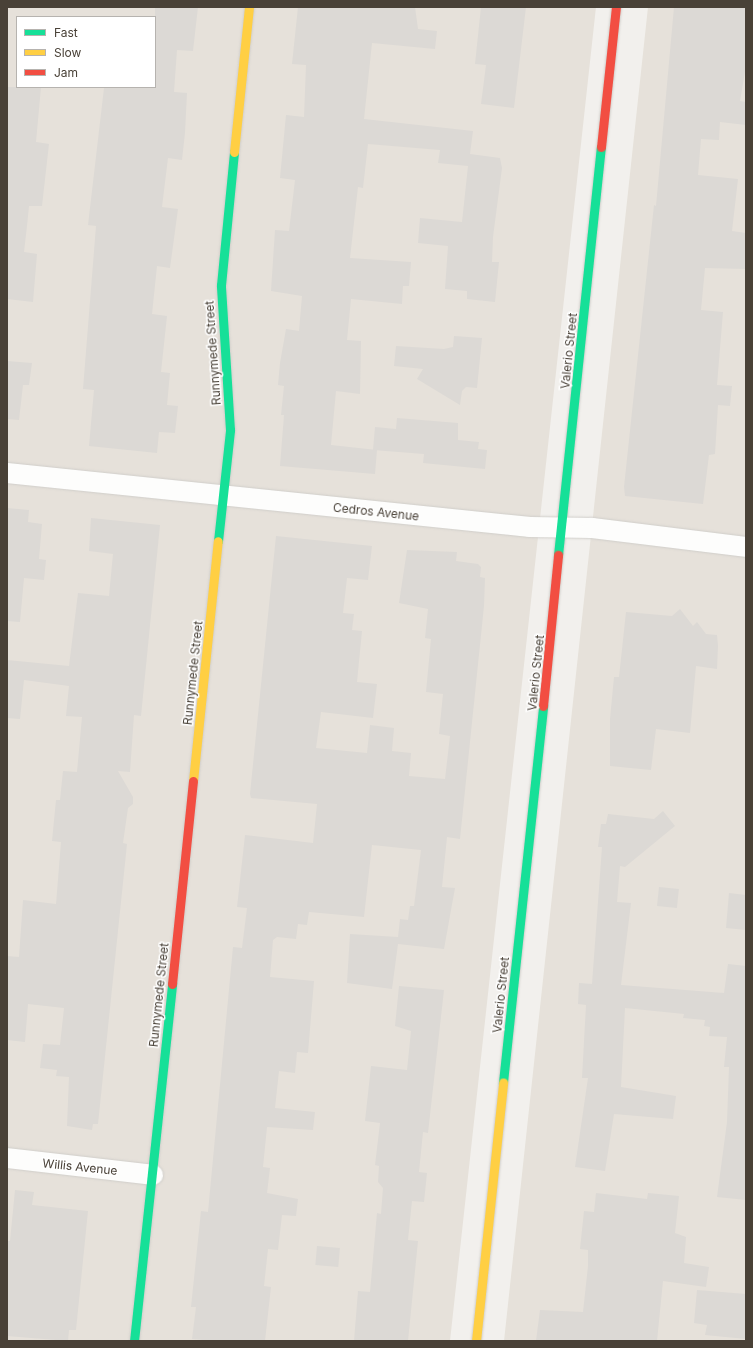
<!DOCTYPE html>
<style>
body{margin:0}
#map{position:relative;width:753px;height:1348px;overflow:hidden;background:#f2f0ed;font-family:Inter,sans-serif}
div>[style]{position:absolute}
.residential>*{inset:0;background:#e6e1da}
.building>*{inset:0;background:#dcd9d5;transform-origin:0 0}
.roads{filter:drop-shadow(0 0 1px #d0ceca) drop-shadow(0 0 1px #d0ceca)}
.street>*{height:20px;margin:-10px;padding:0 10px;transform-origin:10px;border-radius:10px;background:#fdfdfc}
.fast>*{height:9px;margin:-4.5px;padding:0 4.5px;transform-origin:4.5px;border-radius:4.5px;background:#16e098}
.slow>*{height:9px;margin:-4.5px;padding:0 4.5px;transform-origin:4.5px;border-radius:4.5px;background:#ffcf43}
.jam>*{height:9px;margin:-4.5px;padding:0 4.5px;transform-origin:4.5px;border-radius:4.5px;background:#f24e42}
span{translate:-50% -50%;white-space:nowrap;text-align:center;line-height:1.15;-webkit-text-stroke:3px #fff;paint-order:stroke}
.street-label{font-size:12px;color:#494137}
.frame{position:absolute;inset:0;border:8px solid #494137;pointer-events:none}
.legend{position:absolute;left:16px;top:16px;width:140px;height:72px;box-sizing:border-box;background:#fff;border:1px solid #b6b3af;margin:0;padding:5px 7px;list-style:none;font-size:12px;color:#494137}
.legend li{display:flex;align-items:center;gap:8px;height:20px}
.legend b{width:20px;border:1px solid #b6b3af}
</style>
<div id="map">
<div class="residential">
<div style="clip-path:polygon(evenodd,7px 7px,596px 7px,450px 1341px,7px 1341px,7px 7px,17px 17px,155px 17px,155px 87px,17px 87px,17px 17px)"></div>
<div style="clip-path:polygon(648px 7px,746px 7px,746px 1341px,504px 1341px)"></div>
</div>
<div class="building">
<div style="clip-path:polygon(155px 7px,198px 7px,193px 51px,177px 50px,174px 92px,187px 93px,185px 133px,182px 160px,168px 158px,162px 207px,178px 209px,170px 268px,157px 266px,152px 314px,167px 316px,161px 372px,170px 373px,167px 405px,178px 406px,175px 433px,159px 432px,157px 453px,89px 446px,94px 390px,83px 389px,96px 226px,88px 225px,104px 88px,155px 87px)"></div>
<div style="clip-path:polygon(298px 7px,415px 7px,418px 29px,437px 31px,435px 49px,372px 43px,364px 119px,473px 131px,470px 154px,500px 158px,502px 168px,493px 237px,492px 262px,499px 262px,495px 302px,467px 299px,467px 291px,445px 289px,448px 246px,418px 243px,420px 218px,462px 222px,468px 166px,438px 163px,440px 150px,368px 144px,363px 188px,358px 187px,350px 258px,411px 262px,409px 286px,403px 286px,402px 304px,351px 299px,347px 340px,361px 341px,360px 394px,336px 391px,331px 445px,377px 450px,375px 474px,280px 466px,284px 415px,281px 415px,284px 386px,278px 385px,280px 363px,286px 329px,299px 331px,302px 296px,271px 291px,275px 230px,289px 231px,295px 180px,280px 178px,286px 115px,304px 117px,306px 65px,292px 64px)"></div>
<div style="clip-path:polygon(481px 7px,526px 7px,514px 108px,481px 104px,486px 65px,475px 64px)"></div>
<div style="clip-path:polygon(674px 7px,746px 7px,746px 66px,740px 101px,746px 102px,746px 125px,720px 122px,719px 140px,701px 139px,698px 175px,738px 179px,732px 231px,746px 233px,746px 269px,705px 268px,701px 310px,723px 312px,717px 385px,732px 386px,730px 406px,718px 405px,715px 454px,709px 455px,703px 504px,625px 496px,624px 487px,654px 205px,656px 206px)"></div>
<div style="clip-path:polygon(7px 87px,41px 87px,36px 142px,49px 144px,42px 206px,29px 206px,27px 226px,24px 252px,37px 254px,33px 302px,7px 299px)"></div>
<div style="clip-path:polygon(454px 336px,482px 338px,477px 388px,466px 387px,462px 391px,460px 405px,417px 379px,423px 369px,394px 366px,396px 346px,444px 349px,453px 347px)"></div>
<div style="clip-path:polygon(7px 361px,32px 363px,29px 385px,23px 385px,19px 420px,7px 419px)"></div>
<div style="clip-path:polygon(397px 418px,458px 423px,458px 440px,479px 442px,478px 449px,487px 450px,485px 469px,423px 463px,424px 454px,373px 450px,375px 427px,396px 429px)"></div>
<div style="clip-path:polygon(7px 508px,29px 510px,28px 522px,42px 524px,39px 559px,46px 560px,44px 580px,24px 578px,20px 622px,7px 621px)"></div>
<div style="clip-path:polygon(91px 518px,160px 525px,141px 716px,134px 715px,130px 772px,118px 771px,133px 797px,133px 804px,128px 808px,123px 843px,127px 844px,98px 1124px,93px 1124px,92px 1130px,67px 1126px,69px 1077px,56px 1076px,57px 1070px,40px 1068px,43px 1044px,60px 1045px,64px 1008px,28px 1004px,25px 1042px,7px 1040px,7px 956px,19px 957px,23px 900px,56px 904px,61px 842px,52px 841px,56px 800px,60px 800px,63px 771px,77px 772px,82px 717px,66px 716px,69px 686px,24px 680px,20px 719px,7px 718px,7px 660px,69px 666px,78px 593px,109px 596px,113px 554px,89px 551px)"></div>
<div style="clip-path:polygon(276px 536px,372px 546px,368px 580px,347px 578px,343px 613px,354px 614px,352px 630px,362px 631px,357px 682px,377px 684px,373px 718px,321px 712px,316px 748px,367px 753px,370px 725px,394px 728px,392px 751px,411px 753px,409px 776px,445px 779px,450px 736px,439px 734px,443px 694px,426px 692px,431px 639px,425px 638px,428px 609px,399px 603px,407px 550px,457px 552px,456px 561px,478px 564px,481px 567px,480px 577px,485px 578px,484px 606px,460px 839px,447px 837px,442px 887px,455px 888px,444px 949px,398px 944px,392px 989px,347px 983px,350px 934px,398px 937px,400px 919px,408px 920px,410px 906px,414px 906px,421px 850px,372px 845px,364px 917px,309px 912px,307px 925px,298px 924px,296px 939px,277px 937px,273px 940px,270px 977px,314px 981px,308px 1053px,297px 1052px,295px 1073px,279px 1071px,275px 1108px,315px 1112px,313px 1130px,267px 1127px,263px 1167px,270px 1168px,267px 1193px,298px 1199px,296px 1216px,282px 1215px,278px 1250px,268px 1249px,264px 1286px,271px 1287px,265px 1341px,213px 1341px,192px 1339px,196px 1307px,191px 1307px,201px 1211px,208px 1212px,233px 947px,242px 948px,247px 908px,237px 907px,245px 835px,313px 843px,317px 804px,251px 798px,250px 794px)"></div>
<div style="clip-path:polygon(680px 609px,693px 626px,697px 622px,706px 634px,717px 635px,718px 646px,717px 669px,696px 666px,690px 733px,656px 729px,651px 770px,610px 766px,610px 719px,614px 677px,619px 677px,626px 612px,672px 616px)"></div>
<div style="clip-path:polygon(663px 811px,675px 826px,625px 867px,620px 866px,617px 902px,631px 903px,621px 985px,724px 993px,728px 964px,746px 966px,746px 1200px,717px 1197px,727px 1122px,729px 1067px,724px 1067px,727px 1037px,709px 1036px,710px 1027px,704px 1026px,705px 1020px,683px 1018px,684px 1014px,625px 1008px,621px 1087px,676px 1096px,673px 1119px,614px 1114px,605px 1171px,575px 1167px,588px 1078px,582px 1078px,586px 1005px,578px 1004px,579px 983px,592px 984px,602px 847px,598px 847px,601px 824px,606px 824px,608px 814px,654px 819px)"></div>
<div style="left:659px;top:887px;width:20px;height:19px;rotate:6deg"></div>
<div style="clip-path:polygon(729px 893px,746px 895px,746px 930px,726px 928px)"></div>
<div style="clip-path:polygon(399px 986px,444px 990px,428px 1133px,423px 1132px,419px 1172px,427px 1173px,424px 1202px,412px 1201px,408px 1240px,418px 1241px,408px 1341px,354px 1341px,358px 1291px,370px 1292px,377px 1213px,381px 1214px,383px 1188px,378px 1182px,379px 1166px,375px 1165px,380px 1123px,365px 1121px,371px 1066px,407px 1070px,411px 1031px,395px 1026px)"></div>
<div style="clip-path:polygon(15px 1190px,34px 1192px,32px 1205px,88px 1211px,76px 1330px,69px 1330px,68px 1341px,7px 1336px,7px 1241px,10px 1241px)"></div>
<div style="clip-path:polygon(596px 1193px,647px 1199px,648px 1193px,679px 1196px,675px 1233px,686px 1237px,684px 1263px,709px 1267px,706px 1287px,663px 1281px,657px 1341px,536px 1341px,540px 1310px,583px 1312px,588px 1266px,588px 1250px,580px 1249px,584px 1211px,594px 1212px)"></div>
<div style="left:317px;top:1246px;width:23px;height:19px;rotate:5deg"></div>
<div style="clip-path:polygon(697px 1290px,746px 1294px,746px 1339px,705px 1335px,707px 1325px,694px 1323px)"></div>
</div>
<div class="roads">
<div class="street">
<div style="left:7px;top:473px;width:526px;rotate:5.89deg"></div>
<div style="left:530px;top:527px;width:62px;rotate:0.9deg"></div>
<div style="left:592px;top:528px;width:155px;rotate:7deg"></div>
<div style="left:7px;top:1158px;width:147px;rotate:6.6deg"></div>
</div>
<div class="fast">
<div style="left:218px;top:541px;width:112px;rotate:-83.8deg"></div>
<div style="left:230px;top:430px;width:145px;rotate:-93.6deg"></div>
<div style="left:221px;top:285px;width:134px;rotate:-84.4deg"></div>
<div style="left:558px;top:555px;width:410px;rotate:-84deg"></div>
<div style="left:503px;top:1082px;width:378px;rotate:-83.9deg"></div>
<div style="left:134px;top:1341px;width:359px;rotate:-83.9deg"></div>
</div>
<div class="slow">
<div style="left:234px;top:152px;width:146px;rotate:-84.1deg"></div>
<div style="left:193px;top:781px;width:241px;rotate:-84.1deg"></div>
<div style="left:476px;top:1341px;width:260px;rotate:-84deg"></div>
</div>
<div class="jam">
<div style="left:601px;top:147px;width:141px;rotate:-83.9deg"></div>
<div style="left:543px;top:706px;width:152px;rotate:-84.3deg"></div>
<div style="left:172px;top:984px;width:204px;rotate:-84.1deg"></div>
</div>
</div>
<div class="street-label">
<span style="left:569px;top:351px;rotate:-84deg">Valerio Street</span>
<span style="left:213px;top:353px;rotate:-94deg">Runnymede Street</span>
<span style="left:376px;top:512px;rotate:6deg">Cedros Avenue</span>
<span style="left:193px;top:673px;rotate:-84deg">Runnymede Street</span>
<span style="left:536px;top:673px;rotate:-84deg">Valerio Street</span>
<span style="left:159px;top:995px;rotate:-84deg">Runnymede Street</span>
<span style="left:501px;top:995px;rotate:-84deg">Valerio Street</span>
<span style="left:80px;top:1167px;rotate:6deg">Willis Avenue</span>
</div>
<div class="frame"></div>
<ul class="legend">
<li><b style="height:5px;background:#16e098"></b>Fast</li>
<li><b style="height:5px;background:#ffcf43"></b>Slow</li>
<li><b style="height:5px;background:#f24e42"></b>Jam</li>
</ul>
</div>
